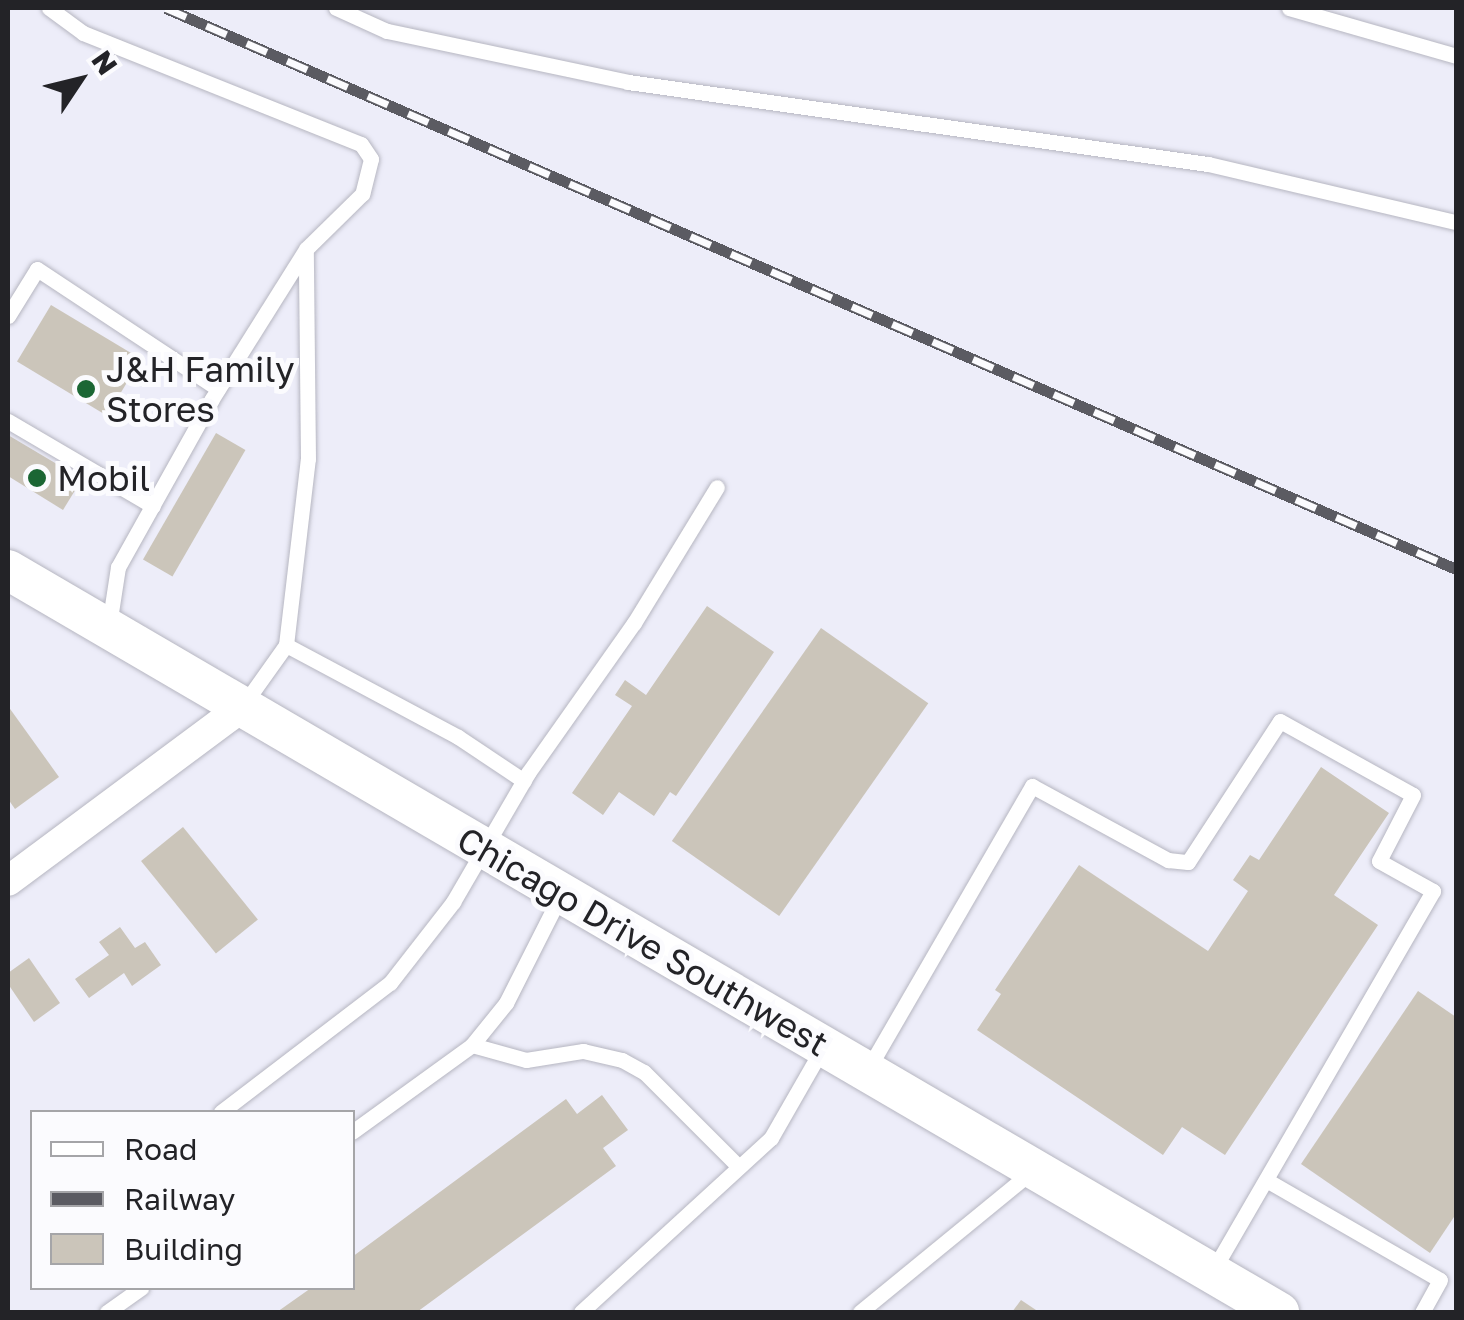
<!DOCTYPE html>
<style>
body{margin:0}
#map{position:relative;width:1464px;height:1320px;overflow:hidden;background:#ededf9;font-family:"Golos Text",sans-serif}
div>[style]{position:absolute}
.building>*{inset:0;background:#cbc5ba;transform-origin:0 0}
.roads{filter:drop-shadow(0 0 2px #b6b6c1) drop-shadow(0 0 2px #b6b6c1)}
.service>*{height:15px;margin:-7.5px;padding:0 7.5px;transform-origin:7.5px;border-radius:7.5px;background:#fff}
.minor>*{height:30px;margin:-15px;padding:0 15px;transform-origin:15px;border-radius:15px;background:#fff}
.secondary>*{height:40px;margin:-20px;padding:0 20px;transform-origin:20px;border-radius:20px;background:#fff}
.rail>*{height:11px;margin-top:-5.5px;transform-origin:0;background:repeating-linear-gradient(90deg,#fbfbfe 0 22px,#5b5b62 0 44px);box-sizing:border-box;border-block:2px solid #5b5b62}
.dots>*{width:28px;height:28px;translate:-50% -50%;box-sizing:border-box;border:5px solid #fbfbfe;border-radius:50%}
span{translate:-50% -50%;white-space:nowrap;text-align:center;line-height:1.15;-webkit-text-stroke:10px #fbfbfe;paint-order:stroke}
.poi-label{font-size:35px;color:#232327}
.left{translate:0 -50%;text-align:left}
.street-label{font-size:35px;color:#232327}
.frame{position:absolute;inset:0;border:10px solid #232327;pointer-events:none}
.legend{position:absolute;left:30px;top:1110px;width:325px;height:180px;box-sizing:border-box;background:#fbfbfe;border:2px solid #a5a5a8;margin:0;padding:12px 18px;list-style:none;font-size:30px;color:#232327}
.legend li{display:flex;align-items:center;gap:20px;height:50px}
.legend b{width:50px;border:2px solid #a5a5a8}
.north{position:absolute;left:30px;top:30px;width:100px;height:100px;-webkit-text-stroke:8px #fbfbfe;paint-order:stroke;rotate:55deg;font-size:28px;font-weight:700;line-height:40px;text-align:center;color:#232327}
.north::after{content:'';display:block;margin:auto;width:35px;height:45px;background:#232327;clip-path:polygon(50% 0,100% 100%,50% 72%,0 100%)}
</style>
<div id="map">
<div class="building">
<div style="left:51px;top:305px;width:105px;height:66px;rotate:31deg"></div>
<div style="left:216px;top:433px;width:34px;height:146px;rotate:30deg"></div>
<div style="clip-path:polygon(8px 435px,82px 479px,63px 510px,8px 476px)"></div>
<div style="clip-path:polygon(707px 606px,774px 652px,676px 796px,670px 792px,654px 816px,619px 792px,603px 815px,572px 793px,632px 706px,615px 695px,625px 680px,646px 695px)"></div>
<div style="left:821px;top:628px;width:131px;height:260px;rotate:35deg"></div>
<div style="clip-path:polygon(8px 706px,59px 777px,15px 809px,8px 799px)"></div>
<div style="clip-path:polygon(1321px 767px,1389px 813px,1334px 895px,1378px 925px,1225px 1155px,1182px 1127px,1163px 1155px,977px 1030px,1001px 994px,995px 990px,1079px 865px,1208px 951px,1248px 891px,1233px 880px,1250px 855px,1259px 860px)"></div>
<div style="left:183px;top:827px;width:119px;height:54px;rotate:51deg"></div>
<div style="clip-path:polygon(120px 927px,135px 948px,145px 942px,161px 965px,132px 986px,124px 973px,89px 998px,75px 979px,109px 955px,99px 942px)"></div>
<div style="clip-path:polygon(29px 958px,60px 1003px,34px 1022px,8px 984px,8px 973px)"></div>
<div style="clip-path:polygon(1418px 991px,1456px 1017px,1456px 1214px,1430px 1253px,1301px 1164px)"></div>
<div style="clip-path:polygon(602px 1095px,628px 1130px,603px 1148px,616px 1166px,417px 1312px,277px 1312px,311px 1288px,352px 1288px,352px 1257px,566px 1099px,577px 1114px)"></div>
<div style="clip-path:polygon(1021px 1300px,1039px 1312px,1012px 1312px)"></div>
</div>
<div class="roads">
<div class="service">
<div style="left:49px;top:8px;width:42px;rotate:36.3deg"></div>
<div style="left:83px;top:33px;width:299px;rotate:21.8deg"></div>
<div style="left:361px;top:144px;width:18px;rotate:56deg"></div>
<div style="left:371px;top:159px;width:36px;rotate:104deg"></div>
<div style="left:362px;top:194px;width:78px;rotate:135.5deg"></div>
<div style="left:306px;top:249px;width:177px;rotate:122.1deg"></div>
<div style="left:212px;top:399px;width:193px;rotate:119.2deg"></div>
<div style="left:118px;top:567px;width:59px;rotate:98.8deg"></div>
<div style="left:336px;top:8px;width:56px;rotate:24.3deg"></div>
<div style="left:387px;top:31px;width:246px;rotate:11.9deg"></div>
<div style="left:628px;top:82px;width:586px;rotate:8.05deg"></div>
<div style="left:1208px;top:164px;width:255px;rotate:13.2deg"></div>
<div style="left:1289px;top:8px;width:174px;rotate:16deg"></div>
<div style="left:8px;top:316px;width:55px;rotate:-58.3deg"></div>
<div style="left:37px;top:269px;width:217px;rotate:33.5deg"></div>
<div style="left:8px;top:421px;width:168px;rotate:30.4deg"></div>
<div style="left:286px;top:645px;width:195px;rotate:28.1deg"></div>
<div style="left:458px;top:737px;width:79px;rotate:33.7deg"></div>
<div style="left:244px;top:704px;width:72px;rotate:-54.6deg"></div>
<div style="left:286px;top:645px;width:187px;rotate:-83.3deg"></div>
<div style="left:308px;top:459px;width:208px;rotate:-90.6deg"></div>
<div style="left:472px;top:1045px;width:56px;rotate:15.5deg"></div>
<div style="left:526px;top:1060px;width:58px;rotate:-9deg"></div>
<div style="left:583px;top:1051px;width:40px;rotate:13deg"></div>
<div style="left:622px;top:1060px;width:25px;rotate:29deg"></div>
<div style="left:644px;top:1072px;width:134px;rotate:45deg"></div>
<div style="left:868px;top:1069px;width:327px;rotate:-59.9deg"></div>
<div style="left:1032px;top:786px;width:155px;rotate:28.6deg"></div>
<div style="left:1168px;top:860px;width:20px;rotate:6deg"></div>
<div style="left:1188px;top:862px;width:168px;rotate:-56.9deg"></div>
<div style="left:1280px;top:721px;width:152px;rotate:29.1deg"></div>
<div style="left:1413px;top:795px;width:74px;rotate:117.3deg"></div>
<div style="left:1379px;top:861px;width:62px;rotate:29.1deg"></div>
<div style="left:1433px;top:891px;width:439px;rotate:120.1deg"></div>
<div style="left:221px;top:1112px;width:213px;rotate:-37.4deg"></div>
<div style="left:390px;top:983px;width:103px;rotate:-52.1deg"></div>
<div style="left:453px;top:902px;width:149px;rotate:-59.8deg"></div>
<div style="left:528px;top:773px;width:184px;rotate:-54.8deg"></div>
<div style="left:634px;top:623px;width:159px;rotate:-58.6deg"></div>
<div style="left:352px;top:1132px;width:148px;rotate:-35.9deg"></div>
<div style="left:472px;top:1045px;width:54px;rotate:-51deg"></div>
<div style="left:506px;top:1003px;width:122px;rotate:-63.2deg"></div>
<div style="left:1268px;top:1181px;width:198px;rotate:29.9deg"></div>
<div style="left:1440px;top:1280px;width:37px;rotate:119deg"></div>
<div style="left:107px;top:1312px;width:42px;rotate:-35.2deg"></div>
<div style="left:581px;top:1312px;width:258px;rotate:-42.5deg"></div>
<div style="left:771px;top:1138px;width:103px;rotate:-60.2deg"></div>
<div style="left:860px;top:1312px;width:221px;rotate:-39.3deg"></div>
</div>
<div class="minor">
<div style="left:8px;top:881px;width:292px;rotate:-36.6deg"></div>
</div>
<div class="secondary">
<div style="left:8px;top:570px;width:1472px;rotate:30.28deg"></div>
</div>
</div>
<div class="rail">
<div style="left:166px;top:8px;width:1407px;rotate:23.5deg"></div>
</div>
<div class="dots">
<div style="left:86px;top:389px;background:#1b6634"></div>
<div style="left:37px;top:478px;background:#1b6634"></div>
</div>
<div class="poi-label">
<span class="left" style="left:106px;top:389px">J&amp;H Family<br>Stores</span>
<span class="left" style="left:57px;top:478px">Mobil</span>
</div>
<div class="street-label">
<span style="left:643px;top:941px;rotate:30deg">Chicago Drive Southwest</span>
</div>
<div class="frame"></div>
<ul class="legend">
<li><b style="height:12px;background:#fff"></b>Road</li>
<li><b style="height:12px;background:#5b5b62"></b>Railway</li>
<li><b style="height:28px;background:#cbc5ba"></b>Building</li>
</ul>
<div class="north">N</div>
</div>
